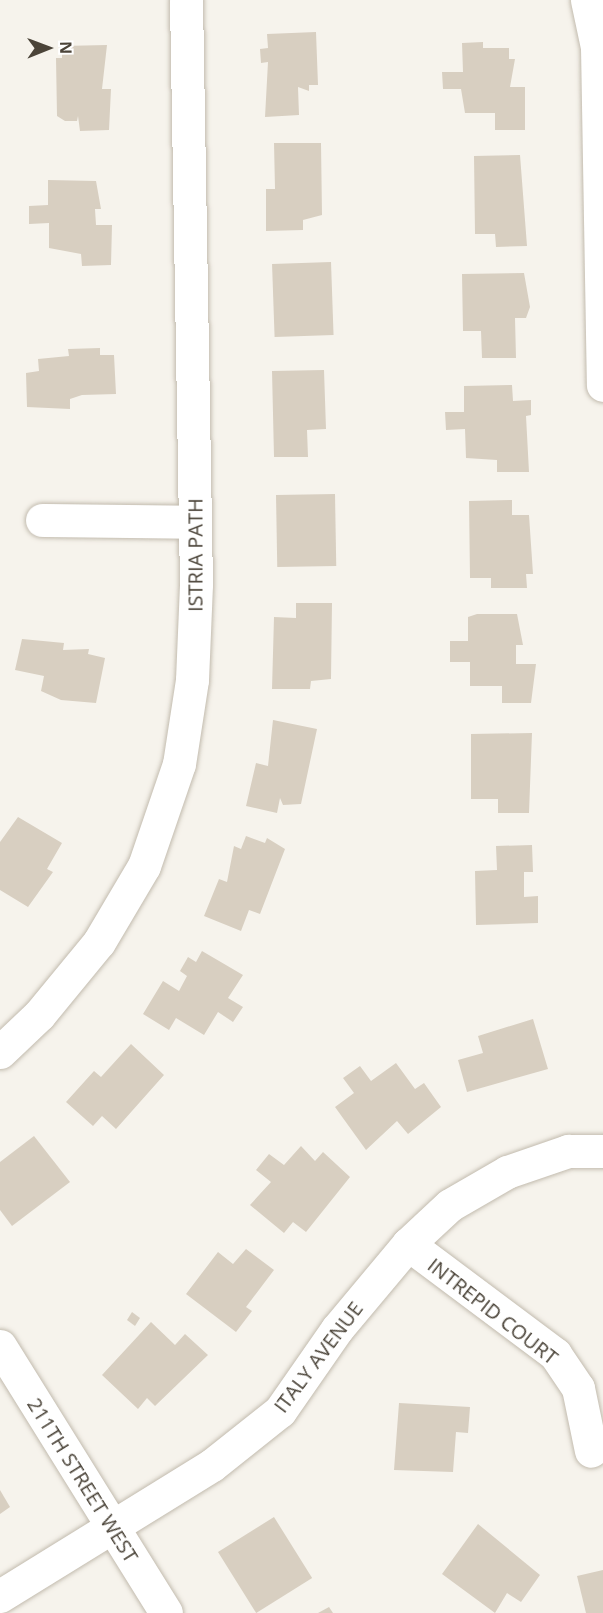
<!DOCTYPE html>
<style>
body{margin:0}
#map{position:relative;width:603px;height:1613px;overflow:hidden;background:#f6f3ec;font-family:"Open Sans",sans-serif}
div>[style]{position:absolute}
.building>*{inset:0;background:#d8cfc1;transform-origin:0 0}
.roads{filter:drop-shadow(0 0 2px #c2bbae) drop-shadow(0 0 2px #c2bbae)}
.minor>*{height:33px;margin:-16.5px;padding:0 16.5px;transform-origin:16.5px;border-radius:16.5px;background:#fff}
span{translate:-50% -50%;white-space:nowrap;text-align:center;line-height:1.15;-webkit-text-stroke:6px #fff;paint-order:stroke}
.street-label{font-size:20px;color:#4b4439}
.north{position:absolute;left:18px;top:18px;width:60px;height:60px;-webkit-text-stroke:4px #fff;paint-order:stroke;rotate:89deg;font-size:16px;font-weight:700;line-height:24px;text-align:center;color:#4b4439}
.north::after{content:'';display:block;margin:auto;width:21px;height:27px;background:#4b4439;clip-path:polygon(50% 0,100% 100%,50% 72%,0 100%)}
</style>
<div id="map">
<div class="building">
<div style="clip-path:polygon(316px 32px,318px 85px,309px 85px,309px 91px,298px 87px,299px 115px,265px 117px,268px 62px,261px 63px,260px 49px,268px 48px,267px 34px)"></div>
<div style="clip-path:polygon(483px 42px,483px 48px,509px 48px,509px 59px,515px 59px,510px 87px,525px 87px,525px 130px,495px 130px,495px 113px,465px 113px,461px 89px,443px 89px,442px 72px,463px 72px,462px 43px)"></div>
<div style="clip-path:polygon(107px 45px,102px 89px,111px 89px,109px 130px,80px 131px,78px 116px,77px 121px,65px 121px,57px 116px,56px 58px,62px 58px,62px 46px)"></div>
<div style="clip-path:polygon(274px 143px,321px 143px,322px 215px,303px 220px,303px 230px,266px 231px,266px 189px,275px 189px)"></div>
<div style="clip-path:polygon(520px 155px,527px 246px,496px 247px,495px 234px,475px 234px,474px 156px)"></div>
<div style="clip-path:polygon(48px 180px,96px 181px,101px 209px,95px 209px,96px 225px,112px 225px,111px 265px,82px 266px,81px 254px,49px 248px,49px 223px,29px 224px,29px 206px,48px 205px)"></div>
<div style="left:331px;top:262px;width:73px;height:59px;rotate:88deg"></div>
<div style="clip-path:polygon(524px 273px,530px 307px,526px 318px,515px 318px,516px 358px,482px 358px,481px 331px,463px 331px,462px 274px)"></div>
<div style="clip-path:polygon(100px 348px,100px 355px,114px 355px,116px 394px,82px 395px,70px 399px,70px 409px,27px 407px,26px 373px,39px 371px,38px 359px,69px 356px,68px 349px)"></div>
<div style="clip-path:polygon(324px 370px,326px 429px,307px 430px,308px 457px,274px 457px,272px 371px)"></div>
<div style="clip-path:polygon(512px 385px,513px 401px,531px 400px,531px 415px,526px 416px,529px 472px,497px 472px,497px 460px,466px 458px,465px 429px,446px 430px,445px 412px,464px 412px,464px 386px)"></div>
<div style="left:335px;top:494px;width:72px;height:59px;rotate:89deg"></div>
<div style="clip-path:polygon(512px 500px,512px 515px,529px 515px,533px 574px,526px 574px,527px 588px,491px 588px,491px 578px,470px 578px,469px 501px)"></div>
<div style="clip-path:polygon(296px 603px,332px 603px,331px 679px,311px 681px,310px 689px,272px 689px,274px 617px,296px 618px)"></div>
<div style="clip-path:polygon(477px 614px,517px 614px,523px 645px,516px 645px,516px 664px,536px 664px,531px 703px,502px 703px,502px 686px,470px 686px,470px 662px,450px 662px,450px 641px,468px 641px,468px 617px)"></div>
<div style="clip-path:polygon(22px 639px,64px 643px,63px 650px,89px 649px,88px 654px,105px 658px,96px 703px,61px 700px,41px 691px,44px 676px,15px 670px)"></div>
<div style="clip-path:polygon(273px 720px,317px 729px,301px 804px,283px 805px,280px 798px,277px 813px,246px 806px,256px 763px,268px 766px)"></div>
<div style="clip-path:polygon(532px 733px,529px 813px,498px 813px,498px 799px,471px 799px,471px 734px)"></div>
<div style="clip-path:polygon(18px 817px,62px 843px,47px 869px,53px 872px,28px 907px,0 890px,0 842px)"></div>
<div style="clip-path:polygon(246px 836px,265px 843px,267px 838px,285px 849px,260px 914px,249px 910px,241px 931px,204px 916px,219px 879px,227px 882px,234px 846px,241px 849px)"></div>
<div style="clip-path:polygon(532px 845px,533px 872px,524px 872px,524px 897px,538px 896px,538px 923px,476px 925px,475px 871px,497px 870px,496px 846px)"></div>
<div style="clip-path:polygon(202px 951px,243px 975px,228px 998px,243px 1007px,233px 1022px,218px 1012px,204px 1035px,176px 1018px,169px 1030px,143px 1014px,163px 981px,179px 991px,187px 976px,180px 971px,188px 957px,196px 962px)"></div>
<div style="clip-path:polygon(533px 1019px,548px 1069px,467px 1092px,458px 1060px,483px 1053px,478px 1036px)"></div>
<div style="clip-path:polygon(131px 1044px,164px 1075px,116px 1129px,102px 1116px,93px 1126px,66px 1102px,94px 1071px,101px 1077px)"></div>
<div style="clip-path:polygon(396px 1063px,415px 1089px,424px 1083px,441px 1107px,408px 1134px,397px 1121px,366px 1150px,335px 1107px,354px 1093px,343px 1078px,360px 1066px,371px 1081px)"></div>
<div style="clip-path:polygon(34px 1136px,70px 1182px,12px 1226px,0 1210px,0 1162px)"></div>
<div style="clip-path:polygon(301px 1146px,315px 1161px,323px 1152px,350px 1177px,306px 1232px,293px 1222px,284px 1233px,250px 1205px,271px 1182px,256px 1170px,269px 1154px,284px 1165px)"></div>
<div style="clip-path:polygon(246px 1249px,274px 1270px,246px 1307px,252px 1311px,236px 1332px,186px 1294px,218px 1252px,233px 1264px)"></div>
<div style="clip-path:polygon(132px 1312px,140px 1318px,135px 1326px,127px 1320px)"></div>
<div style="clip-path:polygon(151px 1322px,175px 1345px,185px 1334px,208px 1355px,155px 1406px,147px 1398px,138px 1409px,102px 1375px)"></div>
<div style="clip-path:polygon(399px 1403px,470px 1407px,468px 1433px,456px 1432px,453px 1472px,394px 1470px)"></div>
<div style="clip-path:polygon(0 1490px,10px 1507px,0 1514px)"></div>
<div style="left:274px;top:1517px;width:72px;height:66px;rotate:58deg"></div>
<div style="clip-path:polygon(478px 1524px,540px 1575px,521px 1602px,507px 1593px,495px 1613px,442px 1574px)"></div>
<div style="clip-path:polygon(603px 1570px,603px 1613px,586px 1613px,577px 1576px)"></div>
<div style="clip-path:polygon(329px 1607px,333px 1613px,318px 1613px)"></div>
</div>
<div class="roads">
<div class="minor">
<div style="left:587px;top:0;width:48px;rotate:78deg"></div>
<div style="left:597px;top:47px;width:338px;rotate:89deg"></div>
<div style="left:42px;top:520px;width:153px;rotate:0.7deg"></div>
<div style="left:0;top:1052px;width:54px;rotate:-43.5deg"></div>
<div style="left:39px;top:1015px;width:94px;rotate:-50.6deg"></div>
<div style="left:99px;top:942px;width:88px;rotate:-59.4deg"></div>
<div style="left:144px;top:866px;width:108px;rotate:-71.1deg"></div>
<div style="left:179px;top:764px;width:85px;rotate:-81.2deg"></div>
<div style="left:192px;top:680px;width:96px;rotate:-87.6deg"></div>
<div style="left:196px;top:584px;width:584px;rotate:-90.98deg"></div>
<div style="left:408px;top:1244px;width:184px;rotate:36.8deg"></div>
<div style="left:555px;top:1354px;width:41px;rotate:55.9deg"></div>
<div style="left:578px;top:1388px;width:64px;rotate:78.3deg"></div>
<div style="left:0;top:1346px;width:314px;rotate:58.1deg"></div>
<div style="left:0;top:1596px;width:249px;rotate:-31.7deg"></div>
<div style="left:212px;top:1465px;width:87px;rotate:-38.5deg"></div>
<div style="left:280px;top:1411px;width:100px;rotate:-55.2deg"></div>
<div style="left:337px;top:1329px;width:111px;rotate:-50.1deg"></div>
<div style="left:408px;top:1244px;width:57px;rotate:-42.9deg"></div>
<div style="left:450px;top:1205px;width:66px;rotate:-30.1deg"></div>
<div style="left:507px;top:1172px;width:65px;rotate:-19deg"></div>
<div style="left:568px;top:1151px;width:35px"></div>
</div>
</div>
<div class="street-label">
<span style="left:195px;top:555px;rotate:-90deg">ISTRIA PATH</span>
<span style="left:493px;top:1311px;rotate:38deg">INTREPID COURT</span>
<span style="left:318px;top:1357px;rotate:-53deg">ITALY AVENUE</span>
<span style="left:83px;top:1480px;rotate:58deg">211TH STREET WEST</span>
</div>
<div class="north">N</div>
</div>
